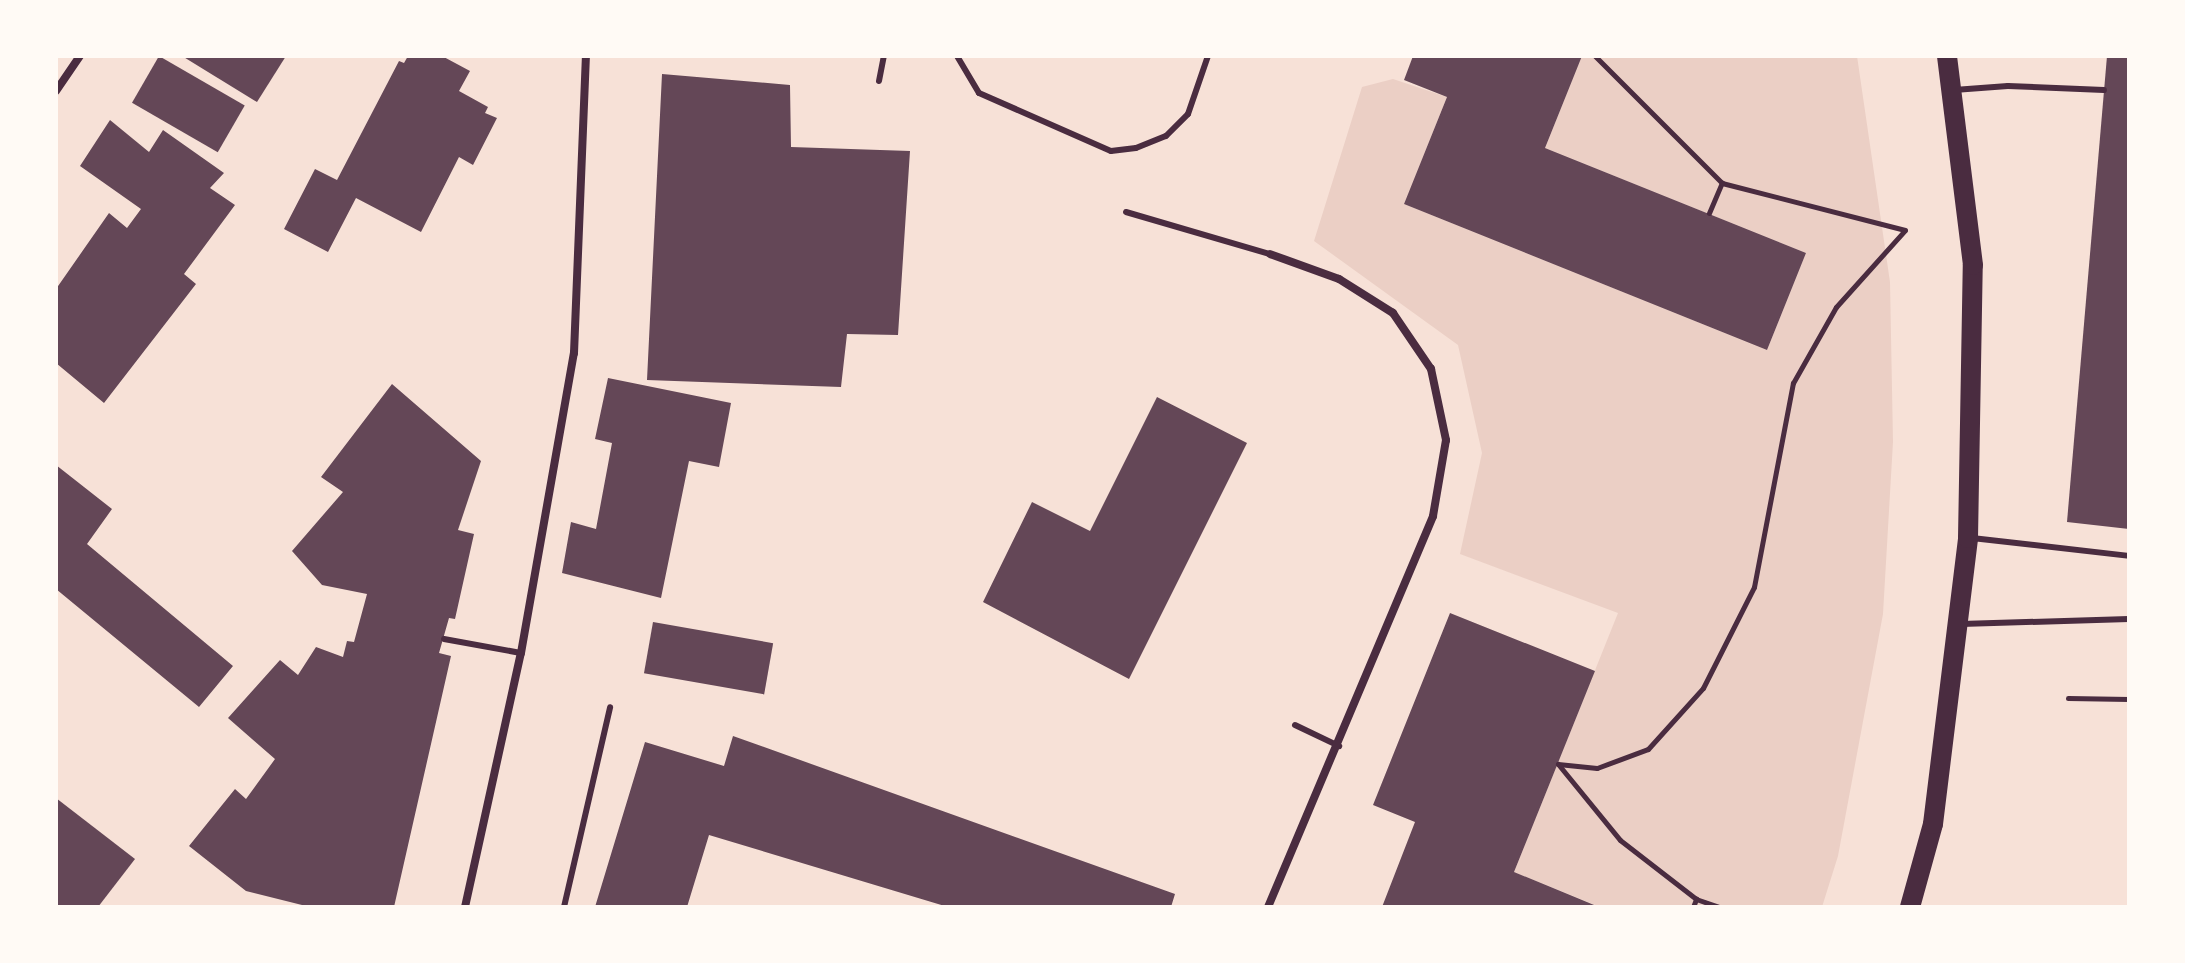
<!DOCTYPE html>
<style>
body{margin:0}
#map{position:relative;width:2185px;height:963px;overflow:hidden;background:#f7e1d7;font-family:"Varela Round",sans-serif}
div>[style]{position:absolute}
.green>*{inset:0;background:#ebcfc5}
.building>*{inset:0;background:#644757;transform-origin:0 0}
.path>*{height:5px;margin:-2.5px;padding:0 2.5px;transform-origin:2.5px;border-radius:2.5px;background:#4a2c40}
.service>*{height:6px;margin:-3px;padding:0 3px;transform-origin:3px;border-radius:3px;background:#4a2c40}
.minor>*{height:8px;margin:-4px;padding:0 4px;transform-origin:4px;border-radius:4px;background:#4a2c40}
.primary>*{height:20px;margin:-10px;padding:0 10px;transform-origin:10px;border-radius:10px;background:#4a2c40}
span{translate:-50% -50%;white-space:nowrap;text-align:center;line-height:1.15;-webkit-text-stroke:6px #fffaf5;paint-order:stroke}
.frame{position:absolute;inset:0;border:58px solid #fffaf5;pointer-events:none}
</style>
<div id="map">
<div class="green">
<div style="clip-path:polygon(1582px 56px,1857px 56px,1890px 282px,1893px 442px,1883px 614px,1838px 856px,1822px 907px,1600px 907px,1514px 872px,1618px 613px,1460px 554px,1482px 453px,1458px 345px,1314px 241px,1362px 87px,1393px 79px,1447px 97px,1404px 204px,1767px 350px,1806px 253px,1545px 148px)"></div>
</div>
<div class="building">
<div style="left:159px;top:56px;width:99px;height:54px;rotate:30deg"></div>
<div style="clip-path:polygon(182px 56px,286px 56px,257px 102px)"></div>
<div style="clip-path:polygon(408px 56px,442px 56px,470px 71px,459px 91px,488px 107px,485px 113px,497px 118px,473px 165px,459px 157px,421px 232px,356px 198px,328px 252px,284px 229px,315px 169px,337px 180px,399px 61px,404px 63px)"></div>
<div style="clip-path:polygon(1413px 56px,1582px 56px,1545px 148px,1806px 253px,1767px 350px,1404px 204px,1447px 97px,1404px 80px)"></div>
<div style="clip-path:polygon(2107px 56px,2129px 56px,2129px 529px,2067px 522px)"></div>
<div style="clip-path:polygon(662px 74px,790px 85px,791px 147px,910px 151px,898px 335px,847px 334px,841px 387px,647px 380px)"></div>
<div style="clip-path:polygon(110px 120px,149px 152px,163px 130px,224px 173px,210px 188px,235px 205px,184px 274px,196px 284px,104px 403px,56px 363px,56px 289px,109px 213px,127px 228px,141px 209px,80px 166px)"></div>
<div style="clip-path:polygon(608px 378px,731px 403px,719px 467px,689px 461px,661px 598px,562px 573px,571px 522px,596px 529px,612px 443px,595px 439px)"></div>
<div style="clip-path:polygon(392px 384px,481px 461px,458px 530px,474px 534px,455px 619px,449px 618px,439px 653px,451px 656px,394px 907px,310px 907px,246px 891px,189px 846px,235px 789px,246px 799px,275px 759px,228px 718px,280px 660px,298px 675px,316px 647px,343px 657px,347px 641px,354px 642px,367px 594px,322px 585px,292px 551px,343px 492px,321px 477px)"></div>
<div style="clip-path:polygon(1157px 397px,1247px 443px,1129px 679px,983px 602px,1032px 502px,1090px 531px)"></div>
<div style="clip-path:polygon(56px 465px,112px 509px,87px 544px,233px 666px,199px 707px,56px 589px)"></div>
<div style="clip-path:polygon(1450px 613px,1595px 671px,1514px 872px,1599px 907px,1382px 907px,1415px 822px,1373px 805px)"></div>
<div style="left:653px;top:622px;width:122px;height:52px;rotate:10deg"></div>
<div style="clip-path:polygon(733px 736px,1175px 894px,1171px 907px,948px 907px,709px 835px,687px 907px,595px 907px,645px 742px,724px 766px)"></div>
<div style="clip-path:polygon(56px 798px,135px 859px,98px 907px,56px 907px)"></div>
</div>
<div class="path">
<div style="left:1709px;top:213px;width:33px;rotate:-67deg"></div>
<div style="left:2068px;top:698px;width:61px;rotate:0.9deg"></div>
<div style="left:1558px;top:764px;width:39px;rotate:6deg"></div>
<div style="left:1597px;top:768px;width:54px;rotate:-20.4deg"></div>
<div style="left:1648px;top:749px;width:82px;rotate:-48deg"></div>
<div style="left:1703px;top:688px;width:113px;rotate:-63.2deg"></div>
<div style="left:1754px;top:587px;width:208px;rotate:-79.2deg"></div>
<div style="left:1793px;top:383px;width:87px;rotate:-60.5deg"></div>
<div style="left:1836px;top:307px;width:103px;rotate:-48.1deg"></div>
<div style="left:1905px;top:230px;width:189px;rotate:-165.6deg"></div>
<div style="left:1722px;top:183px;width:180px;rotate:-135deg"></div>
<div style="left:1558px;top:764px;width:98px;rotate:50.8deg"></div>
<div style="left:1620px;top:840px;width:96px;rotate:37.8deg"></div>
<div style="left:1696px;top:899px;width:24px;rotate:19deg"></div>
<div style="left:1693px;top:907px;width:9px;rotate:-69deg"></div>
</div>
<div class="service">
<div style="left:957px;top:56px;width:43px;rotate:59.3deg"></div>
<div style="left:979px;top:93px;width:144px;rotate:23.7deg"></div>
<div style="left:1111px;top:151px;width:25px;rotate:-7deg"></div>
<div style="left:1136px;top:148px;width:32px;rotate:-22deg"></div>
<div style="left:1166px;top:136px;width:31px;rotate:-45deg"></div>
<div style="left:1188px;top:114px;width:61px;rotate:-71deg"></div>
<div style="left:879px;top:81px;width:25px;rotate:-79deg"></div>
<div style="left:1954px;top:90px;width:54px;rotate:-4.2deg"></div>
<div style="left:2008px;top:86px;width:96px;rotate:2.4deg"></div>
<div style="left:1126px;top:212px;width:150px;rotate:16.3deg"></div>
<div style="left:1972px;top:538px;width:158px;rotate:6.5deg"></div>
<div style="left:1961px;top:624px;width:168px;rotate:-1.7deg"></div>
<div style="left:444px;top:639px;width:78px;rotate:10.3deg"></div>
<div style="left:1295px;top:725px;width:49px;rotate:25.5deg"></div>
<div style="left:564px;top:907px;width:205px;rotate:-77deg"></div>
</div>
<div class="minor">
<div style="left:56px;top:91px;width:42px;rotate:-55.6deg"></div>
<div style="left:465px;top:907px;width:260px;rotate:-77.6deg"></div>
<div style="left:521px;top:653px;width:305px;rotate:-80deg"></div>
<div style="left:574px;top:353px;width:297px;rotate:-87.7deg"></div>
<div style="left:1268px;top:907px;width:424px;rotate:-67.1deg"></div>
<div style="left:1433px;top:516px;width:77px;rotate:-80.3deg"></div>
<div style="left:1446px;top:440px;width:73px;rotate:-101.9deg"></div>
<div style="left:1431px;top:369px;width:68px;rotate:-124.2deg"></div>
<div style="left:1393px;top:313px;width:64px;rotate:-147.8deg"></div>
<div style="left:1339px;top:279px;width:73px;rotate:-160.1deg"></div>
</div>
<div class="primary">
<div style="left:1910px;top:907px;width:86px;rotate:-74.5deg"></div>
<div style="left:1933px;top:824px;width:288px;rotate:-83deg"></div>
<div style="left:1968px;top:538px;width:273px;rotate:-89deg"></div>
<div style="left:1973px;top:265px;width:211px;rotate:-97.1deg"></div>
</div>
<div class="frame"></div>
</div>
